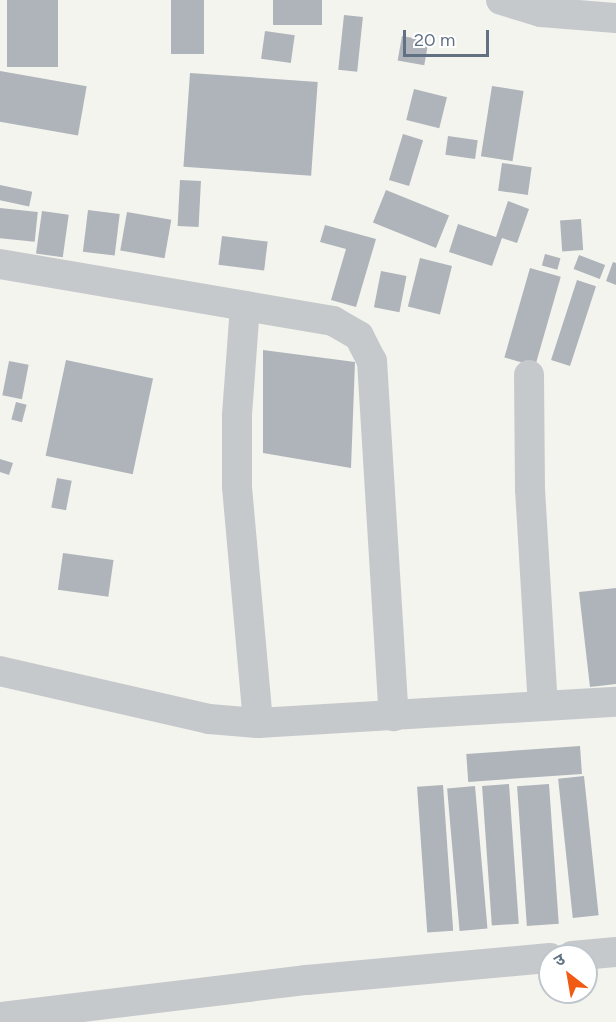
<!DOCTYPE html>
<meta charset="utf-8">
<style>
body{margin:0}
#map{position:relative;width:616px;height:1022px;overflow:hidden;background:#f4f4ef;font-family:Figtree,"Noto Sans Devanagari",sans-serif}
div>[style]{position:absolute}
.building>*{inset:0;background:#aeb4ba;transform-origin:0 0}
.minor>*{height:30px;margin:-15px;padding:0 15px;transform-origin:15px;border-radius:15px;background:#c6c9cc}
span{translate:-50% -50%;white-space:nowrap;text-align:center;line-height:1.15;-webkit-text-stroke:6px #fff;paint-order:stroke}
.north{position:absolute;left:538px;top:944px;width:60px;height:60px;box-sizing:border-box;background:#fff;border:2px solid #c0c6cd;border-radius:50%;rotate:329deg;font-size:16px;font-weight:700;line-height:24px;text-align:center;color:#617183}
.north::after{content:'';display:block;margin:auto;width:21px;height:27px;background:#f15a13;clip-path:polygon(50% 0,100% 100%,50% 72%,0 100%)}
.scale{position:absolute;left:403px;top:30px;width:86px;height:27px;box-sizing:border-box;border:3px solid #617183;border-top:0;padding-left:8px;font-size:18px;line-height:21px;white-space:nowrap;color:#617183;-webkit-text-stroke:4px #fff;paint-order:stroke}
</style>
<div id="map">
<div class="building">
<div style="left:7px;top:0;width:51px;height:67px"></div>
<div style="left:171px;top:0;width:33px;height:54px"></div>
<div style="left:273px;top:0;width:49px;height:25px"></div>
<div style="left:344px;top:15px;width:19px;height:55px;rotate:6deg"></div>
<div style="left:265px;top:31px;width:30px;height:28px;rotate:8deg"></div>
<div style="left:402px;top:36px;width:27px;height:25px;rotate:10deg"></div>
<div style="left:0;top:71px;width:88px;height:50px;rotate:10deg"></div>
<div style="left:190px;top:73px;width:128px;height:94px;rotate:4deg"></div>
<div style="left:492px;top:86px;width:32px;height:71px;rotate:9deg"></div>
<div style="left:414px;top:89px;width:34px;height:32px;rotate:14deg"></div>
<div style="left:403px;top:134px;width:21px;height:48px;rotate:17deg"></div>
<div style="left:448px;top:136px;width:30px;height:19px;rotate:8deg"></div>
<div style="left:502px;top:163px;width:30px;height:28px;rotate:8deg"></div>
<div style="left:180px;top:180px;width:21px;height:46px;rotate:3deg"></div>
<div style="left:0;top:185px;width:33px;height:15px;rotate:12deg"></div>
<div style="left:386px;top:190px;width:68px;height:35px;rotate:22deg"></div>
<div style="clip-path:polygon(508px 201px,529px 209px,517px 243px,502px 238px,492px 266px,449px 252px,458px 224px,496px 237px)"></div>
<div style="left:0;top:208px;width:38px;height:30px;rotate:6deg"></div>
<div style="left:88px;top:210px;width:32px;height:42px;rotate:7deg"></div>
<div style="left:42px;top:211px;width:27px;height:43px;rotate:8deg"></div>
<div style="left:127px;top:212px;width:45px;height:39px;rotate:10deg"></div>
<div style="left:581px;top:219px;width:31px;height:21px;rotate:86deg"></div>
<div style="clip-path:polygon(325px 225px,376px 239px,356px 307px,331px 300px,346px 249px,320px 242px)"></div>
<div style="left:222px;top:236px;width:46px;height:29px;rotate:7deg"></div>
<div style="left:545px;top:254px;width:16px;height:12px;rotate:15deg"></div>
<div style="left:579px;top:255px;width:28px;height:15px;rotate:21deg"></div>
<div style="left:420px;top:258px;width:33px;height:50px;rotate:14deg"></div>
<div style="clip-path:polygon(613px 262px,616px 263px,616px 285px,606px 281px)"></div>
<div style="left:530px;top:268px;width:32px;height:93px;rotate:16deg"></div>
<div style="left:381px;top:271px;width:26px;height:37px;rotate:11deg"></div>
<div style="left:577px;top:280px;width:20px;height:84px;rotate:18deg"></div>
<div style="clip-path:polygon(263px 350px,355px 362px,351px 468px,263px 453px)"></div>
<div style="left:66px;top:360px;width:89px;height:98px;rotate:12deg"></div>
<div style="left:9px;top:361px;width:20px;height:35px;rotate:11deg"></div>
<div style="left:16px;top:402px;width:11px;height:18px;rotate:15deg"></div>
<div style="clip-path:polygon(0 459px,13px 463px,9px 475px,0 472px)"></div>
<div style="left:57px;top:478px;width:15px;height:30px;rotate:11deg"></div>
<div style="left:63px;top:553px;width:51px;height:37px;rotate:8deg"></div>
<div style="clip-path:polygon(616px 588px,616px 684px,590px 687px,579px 592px)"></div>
<div style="left:580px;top:746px;width:28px;height:114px;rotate:86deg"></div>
<div style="left:584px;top:776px;width:140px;height:26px;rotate:84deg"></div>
<div style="left:509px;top:784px;width:140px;height:27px;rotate:86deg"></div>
<div style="left:549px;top:784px;width:140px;height:32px;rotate:86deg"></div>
<div style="left:443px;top:785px;width:146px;height:26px;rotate:86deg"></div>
<div style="left:475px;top:786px;width:143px;height:28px;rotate:85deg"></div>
</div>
<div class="minor">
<div style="left:501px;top:0;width:42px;rotate:16.7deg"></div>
<div style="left:541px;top:12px;width:75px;rotate:4.6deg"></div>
<div style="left:0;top:264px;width:338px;rotate:9.7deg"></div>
<div style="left:333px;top:321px;width:30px;rotate:30deg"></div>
<div style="left:359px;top:336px;width:28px;rotate:63deg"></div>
<div style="left:372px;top:361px;width:356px;rotate:86.5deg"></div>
<div style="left:245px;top:306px;width:110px;rotate:94.2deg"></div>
<div style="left:237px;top:416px;width:71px;rotate:90deg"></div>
<div style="left:237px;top:487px;width:237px;rotate:84.9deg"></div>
<div style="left:529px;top:375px;width:114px;rotate:89.5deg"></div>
<div style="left:530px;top:489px;width:217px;rotate:86.6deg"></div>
<div style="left:0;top:671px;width:214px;rotate:12.9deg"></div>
<div style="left:209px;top:719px;width:49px;rotate:4.7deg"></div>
<div style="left:258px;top:723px;width:359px;rotate:-3.4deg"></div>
<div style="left:572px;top:956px;width:44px;rotate:-5.2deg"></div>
<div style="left:0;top:1017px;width:309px;rotate:-6.9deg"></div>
<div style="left:307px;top:980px;width:244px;rotate:-5.2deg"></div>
</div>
<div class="north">उ</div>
<div class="scale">20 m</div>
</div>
